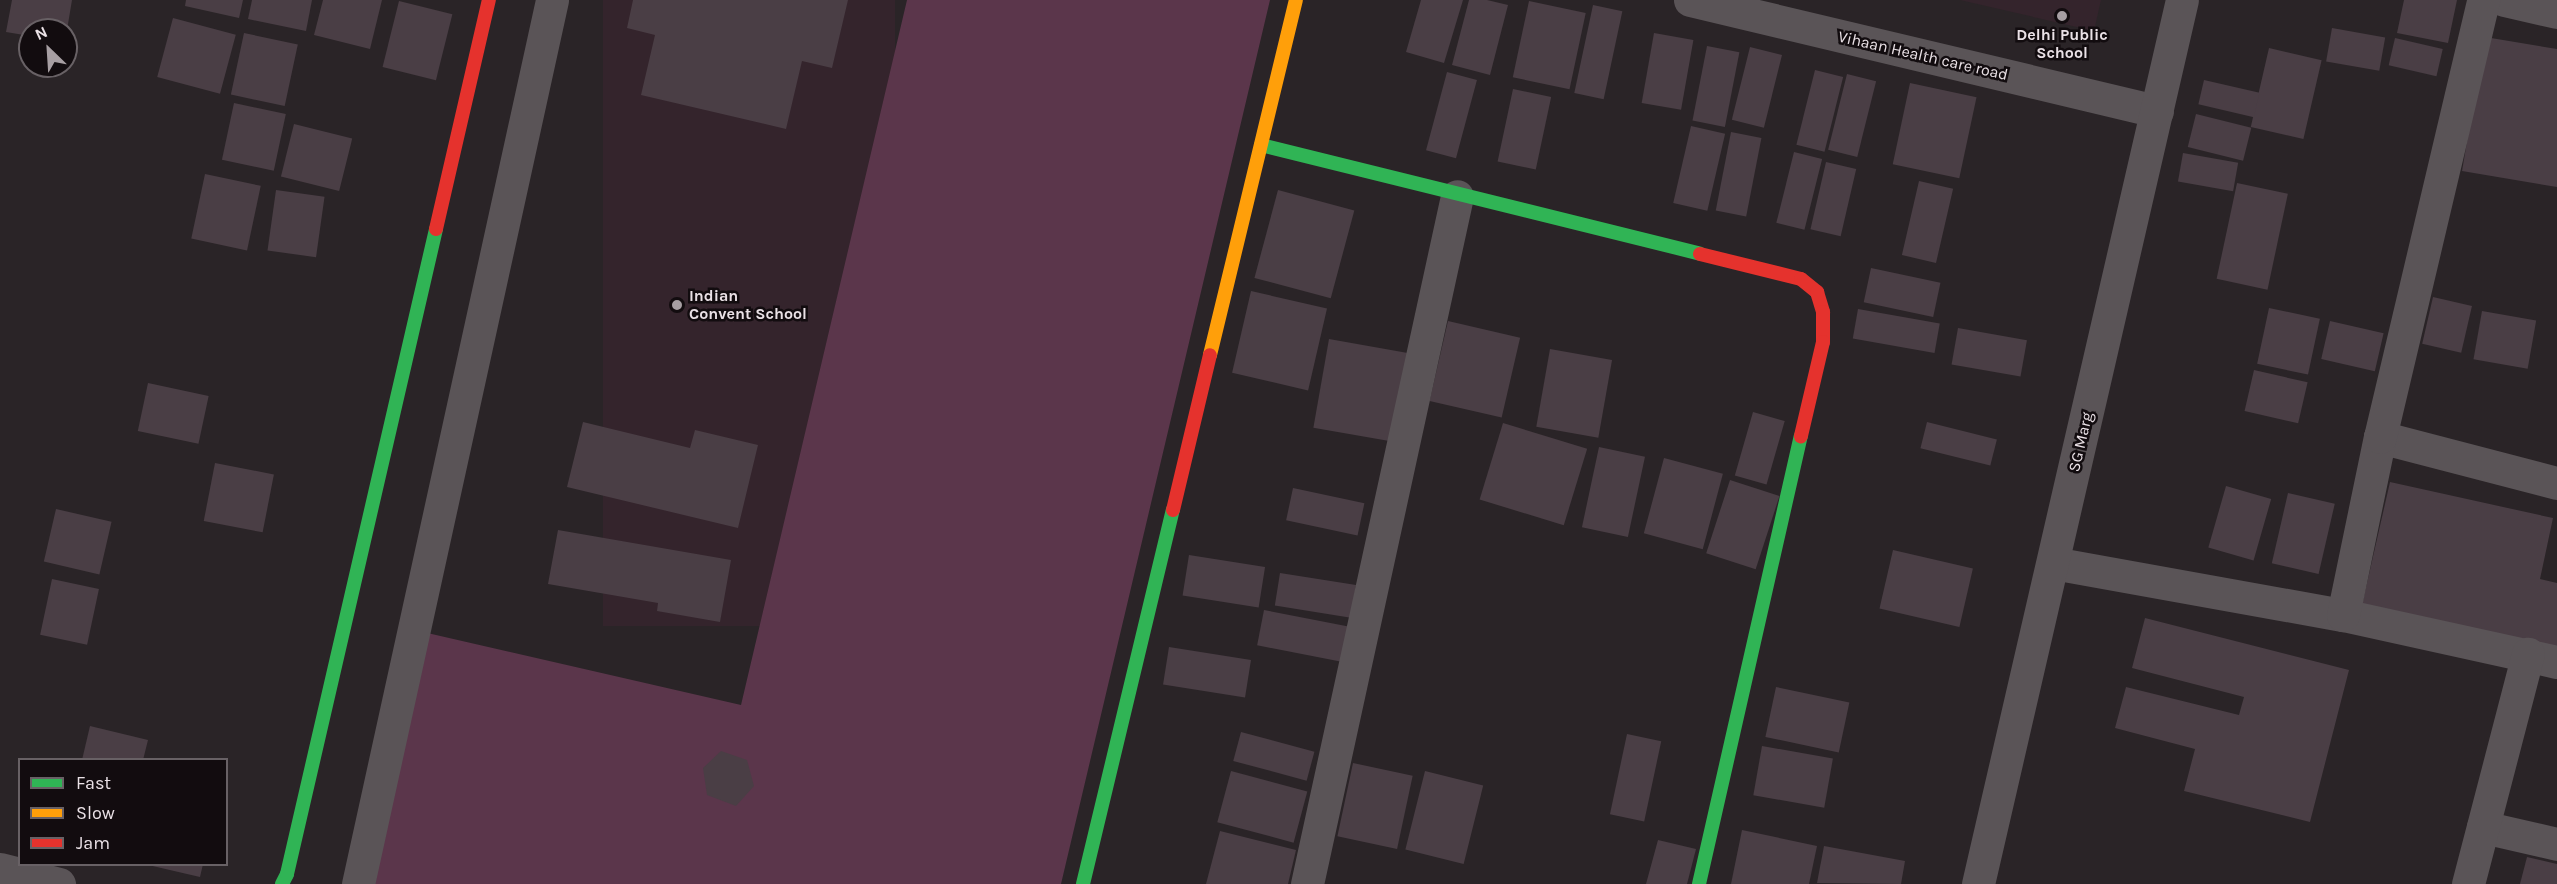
<!DOCTYPE html>
<style>
body{margin:0}
#map{position:relative;width:2557px;height:884px;overflow:hidden;background:#2a2427;font-family:Karla,sans-serif}
div>[style]{position:absolute}
.built>*{inset:0;background:#34242c;transform-origin:0 0}
.green>*{inset:0;background:#5b364b}
.building>*{inset:0;background:#4a3e45;transform-origin:0 0}
.street>*{height:33px;margin:-16.5px;padding:0 16.5px;transform-origin:16.5px;border-radius:16.5px;background:#5a5457}
.fast>*{height:14px;margin:-7px;padding:0 7px;transform-origin:7px;border-radius:7px;background:#30b455}
.slow>*{height:14px;margin:-7px;padding:0 7px;transform-origin:7px;border-radius:7px;background:#ff9f0a}
.jam>*{height:14px;margin:-7px;padding:0 7px;transform-origin:7px;border-radius:7px;background:#e5322d}
.dots>*{width:16px;height:16px;translate:-50% -50%;box-sizing:border-box;border:3px solid #120c0f;border-radius:50%}
span{translate:-50% -50%;white-space:nowrap;text-align:center;line-height:1.15;-webkit-text-stroke:5px #120c0f;paint-order:stroke}
.poi-label{font-size:16px;color:#eae1e6;font-weight:700}
.left{translate:0 -50%;text-align:left}
.street-label{font-size:16px;color:#eae1e6}
.legend{position:absolute;left:18px;top:758px;width:210px;height:108px;box-sizing:border-box;background:#120c0f;border:2px solid #686165;margin:0;padding:8px 10px;list-style:none;font-size:18px;color:#eae1e6}
.legend li{display:flex;align-items:center;gap:12px;height:30px}
.legend b{width:30px;border:2px solid #686165}
.north{position:absolute;left:18px;top:18px;width:60px;height:60px;box-sizing:border-box;background:#120c0f;border:2px solid #686165;border-radius:50%;rotate:335deg;font-size:16px;font-weight:700;line-height:24px;text-align:center;color:#eae1e6}
.north::after{content:'';display:block;margin:auto;width:21px;height:27px;background:#a79fa3;clip-path:polygon(50% 0,100% 100%,50% 72%,0 100%)}
</style>
<div id="map">
<div class="built">
<div style="left:603px;top:0;width:292px;height:626px"></div>
<div style="clip-path:polygon(1960px 0,2101px 0,2094px 31px)"></div>
</div>
<div class="green">
<div style="clip-path:polygon(907px 0,1270px 0,1061px 884px,364px 884px,423px 632px,741px 705px)"></div>
</div>
<div class="building">
<div style="clip-path:polygon(12px 0,72px 0,67px 30px,30px 30px,30px 36px,6px 32px)"></div>
<div style="clip-path:polygon(186px 0,243px 0,239px 18px,185px 6px)"></div>
<div style="clip-path:polygon(252px 0,312px 0,306px 31px,248px 19px)"></div>
<div style="clip-path:polygon(323px 0,382px 0,370px 49px,314px 35px)"></div>
<div style="clip-path:polygon(633px 0,848px 0,832px 68px,802px 61px,786px 129px,641px 95px,655px 35px,627px 28px)"></div>
<div style="clip-path:polygon(1421px 0,1463px 0,1444px 63px,1406px 52px)"></div>
<div style="clip-path:polygon(1469px 0,1487px 0,1508px 5px,1490px 75px,1452px 65px)"></div>
<div style="clip-path:polygon(2404px 0,2457px 0,2448px 43px,2397px 33px)"></div>
<div style="left:399px;top:1px;width:55px;height:68px;rotate:14deg"></div>
<div style="left:1529px;top:1px;width:58px;height:78px;rotate:12deg"></div>
<div style="left:1593px;top:5px;width:30px;height:90px;rotate:12deg"></div>
<div style="left:173px;top:18px;width:65px;height:61px;rotate:15deg"></div>
<div style="left:2332px;top:28px;width:54px;height:34px;rotate:10deg"></div>
<div style="left:244px;top:33px;width:55px;height:63px;rotate:12deg"></div>
<div style="left:1654px;top:33px;width:40px;height:71px;rotate:10deg"></div>
<div style="clip-path:polygon(2485px 37px,2557px 49px,2557px 187px,2462px 171px)"></div>
<div style="left:2395px;top:38px;width:49px;height:28px;rotate:13deg"></div>
<div style="left:1707px;top:46px;width:33px;height:76px;rotate:11deg"></div>
<div style="left:1750px;top:47px;width:33px;height:75px;rotate:14deg"></div>
<div style="left:2269px;top:48px;width:54px;height:81px;rotate:13deg"></div>
<div style="left:1815px;top:70px;width:29px;height:77px;rotate:14deg"></div>
<div style="left:1447px;top:72px;width:31px;height:81px;rotate:15deg"></div>
<div style="left:1847px;top:74px;width:30px;height:78px;rotate:14deg"></div>
<div style="left:2204px;top:80px;width:57px;height:25px;rotate:13deg"></div>
<div style="left:1910px;top:83px;width:68px;height:83px;rotate:12deg"></div>
<div style="left:1513px;top:89px;width:39px;height:74px;rotate:12deg"></div>
<div style="left:234px;top:103px;width:53px;height:58px;rotate:12deg"></div>
<div style="left:2196px;top:114px;width:57px;height:34px;rotate:14deg"></div>
<div style="left:294px;top:124px;width:60px;height:54px;rotate:14deg"></div>
<div style="left:1691px;top:126px;width:35px;height:79px;rotate:13deg"></div>
<div style="left:1731px;top:132px;width:31px;height:80px;rotate:11deg"></div>
<div style="left:1794px;top:152px;width:29px;height:73px;rotate:14deg"></div>
<div style="left:2183px;top:153px;width:56px;height:29px;rotate:10deg"></div>
<div style="left:1826px;top:162px;width:31px;height:69px;rotate:13deg"></div>
<div style="left:205px;top:174px;width:57px;height:66px;rotate:12deg"></div>
<div style="left:1919px;top:181px;width:35px;height:76px;rotate:13deg"></div>
<div style="left:2237px;top:183px;width:52px;height:98px;rotate:12deg"></div>
<div style="left:276px;top:190px;width:49px;height:61px;rotate:8deg"></div>
<div style="left:1278px;top:190px;width:79px;height:91px;rotate:15deg"></div>
<div style="left:1871px;top:268px;width:71px;height:35px;rotate:12deg"></div>
<div style="left:1251px;top:291px;width:78px;height:84px;rotate:13deg"></div>
<div style="left:2433px;top:297px;width:40px;height:48px;rotate:13deg"></div>
<div style="left:2269px;top:308px;width:52px;height:57px;rotate:12deg"></div>
<div style="left:1858px;top:309px;width:83px;height:30px;rotate:10deg"></div>
<div style="left:2482px;top:311px;width:55px;height:49px;rotate:10deg"></div>
<div style="left:1448px;top:321px;width:74px;height:82px;rotate:13deg"></div>
<div style="left:2330px;top:321px;width:55px;height:39px;rotate:13deg"></div>
<div style="left:1958px;top:328px;width:70px;height:37px;rotate:10deg"></div>
<div style="left:1329px;top:339px;width:80px;height:90px;rotate:10deg"></div>
<div style="left:1550px;top:349px;width:63px;height:79px;rotate:10deg"></div>
<div style="left:2254px;top:370px;width:55px;height:42px;rotate:13deg"></div>
<div style="left:148px;top:383px;width:62px;height:49px;rotate:12deg"></div>
<div style="left:1753px;top:412px;width:33px;height:66px;rotate:16deg"></div>
<div style="clip-path:polygon(583px 422px,690px 448px,695px 430px,758px 445px,738px 528px,567px 487px)"></div>
<div style="left:1927px;top:422px;width:72px;height:27px;rotate:14deg"></div>
<div style="left:1503px;top:423px;width:88px;height:80px;rotate:17deg"></div>
<div style="left:1599px;top:447px;width:47px;height:82px;rotate:12deg"></div>
<div style="left:1664px;top:458px;width:61px;height:78px;rotate:15deg"></div>
<div style="left:215px;top:463px;width:60px;height:59px;rotate:11deg"></div>
<div style="left:1730px;top:480px;width:52px;height:77px;rotate:18deg"></div>
<div style="clip-path:polygon(2390px 482px,2553px 518px,2540px 579px,2557px 583px,2557px 648px,2362px 605px)"></div>
<div style="left:2226px;top:486px;width:47px;height:64px;rotate:16deg"></div>
<div style="left:1293px;top:488px;width:73px;height:33px;rotate:12deg"></div>
<div style="left:2288px;top:493px;width:48px;height:72px;rotate:13deg"></div>
<div style="left:56px;top:509px;width:57px;height:54px;rotate:13deg"></div>
<div style="clip-path:polygon(558px 530px,731px 560px,720px 622px,657px 611px,658px 603px,548px 584px)"></div>
<div style="left:1893px;top:550px;width:82px;height:60px;rotate:13deg"></div>
<div style="left:1189px;top:555px;width:77px;height:41px;rotate:9deg"></div>
<div style="left:1280px;top:573px;width:77px;height:33px;rotate:9deg"></div>
<div style="left:52px;top:579px;width:48px;height:57px;rotate:12deg"></div>
<div style="left:1264px;top:610px;width:86px;height:36px;rotate:11deg"></div>
<div style="clip-path:polygon(2145px 618px,2349px 670px,2310px 822px,2184px 791px,2195px 749px,2115px 728px,2126px 687px,2239px 715px,2244px 697px,2132px 668px)"></div>
<div style="left:1169px;top:647px;width:83px;height:38px;rotate:9deg"></div>
<div style="left:1776px;top:687px;width:75px;height:51px;rotate:12deg"></div>
<div style="clip-path:polygon(90px 726px,148px 740px,143px 760px,82px 760px)"></div>
<div style="left:1241px;top:732px;width:76px;height:30px;rotate:15deg"></div>
<div style="left:1627px;top:734px;width:35px;height:82px;rotate:12deg"></div>
<div style="left:1762px;top:746px;width:72px;height:50px;rotate:10deg"></div>
<div style="clip-path:polygon(721px 751px,747px 760px,754px 786px,736px 806px,707px 795px,703px 768px)"></div>
<div style="left:1353px;top:763px;width:61px;height:75px;rotate:12deg"></div>
<div style="left:1231px;top:771px;width:79px;height:53px;rotate:15deg"></div>
<div style="left:1425px;top:771px;width:60px;height:81px;rotate:14deg"></div>
<div style="clip-path:polygon(1742px 830px,1817px 846px,1809px 884px,1731px 884px)"></div>
<div style="clip-path:polygon(1220px 831px,1296px 850px,1288px 884px,1206px 884px)"></div>
<div style="clip-path:polygon(1658px 840px,1696px 849px,1687px 884px,1646px 884px)"></div>
<div style="clip-path:polygon(1824px 846px,1905px 861px,1901px 884px,1817px 883px)"></div>
<div style="clip-path:polygon(2527px 857px,2557px 864px,2557px 884px,2520px 884px)"></div>
<div style="clip-path:polygon(144px 864px,203px 864px,200px 877px)"></div>
</div>
<div class="street">
<div style="left:1690px;top:0;width:480px;rotate:13.4deg"></div>
<div style="left:2504px;top:0;width:54px;rotate:12.8deg"></div>
<div style="left:2380px;top:437px;width:183px;rotate:14.6deg"></div>
<div style="left:2053px;top:563px;width:295px;rotate:10.2deg"></div>
<div style="left:2343px;top:615px;width:219px;rotate:12.4deg"></div>
<div style="left:2343px;top:615px;width:182px;rotate:-78.3deg"></div>
<div style="left:2380px;top:437px;width:449px;rotate:-76.7deg"></div>
<div style="left:2483px;top:827px;width:76px;rotate:12.9deg"></div>
<div style="left:0;top:869px;width:61px;rotate:14.3deg"></div>
<div style="left:358px;top:884px;width:905px;rotate:-77.62deg"></div>
<div style="left:1307px;top:884px;width:704px;rotate:-77.7deg"></div>
<div style="left:1978px;top:884px;width:907px;rotate:-77.01deg"></div>
<div style="left:2468px;top:884px;width:238px;rotate:-75.4deg"></div>
</div>
<div class="fast">
<div style="left:1261px;top:145px;width:452px;rotate:13.9deg"></div>
<div style="left:282px;top:884px;width:11px;rotate:-63deg"></div>
<div style="left:287px;top:874px;width:662px;rotate:-76.99deg"></div>
<div style="left:1083px;top:884px;width:385px;rotate:-76.5deg"></div>
<div style="left:1699px;top:884px;width:459px;rotate:-77.2deg"></div>
</div>
<div class="slow">
<div style="left:1210px;top:355px;width:365px;rotate:-76.4deg"></div>
</div>
<div class="jam">
<div style="left:436px;top:229px;width:235px;rotate:-77deg"></div>
<div style="left:1700px;top:254px;width:104px;rotate:13.9deg"></div>
<div style="left:1801px;top:279px;width:21px;rotate:39deg"></div>
<div style="left:1817px;top:292px;width:21px;rotate:73deg"></div>
<div style="left:1823px;top:312px;width:30px;rotate:90deg"></div>
<div style="left:1823px;top:342px;width:97px;rotate:103.2deg"></div>
<div style="left:1173px;top:510px;width:159px;rotate:-76.6deg"></div>
</div>
<div class="dots">
<div style="left:2062px;top:16px;background:#a79fa3"></div>
<div style="left:677px;top:305px;background:#a79fa3"></div>
</div>
<div class="poi-label">
<span style="left:2062px;top:44px">Delhi Public<br>School</span>
<span class="left" style="left:689px;top:305px">Indian<br>Convent School</span>
</div>
<div class="street-label">
<span style="left:1923px;top:56px;rotate:13deg">Vihaan Health care road</span>
<span style="left:2081px;top:442px;rotate:-77deg">SG Marg</span>
</div>
<ul class="legend">
<li><b style="height:8px;background:#30b455"></b>Fast</li>
<li><b style="height:8px;background:#ff9f0a"></b>Slow</li>
<li><b style="height:8px;background:#e5322d"></b>Jam</li>
</ul>
<div class="north">N</div>
</div>
